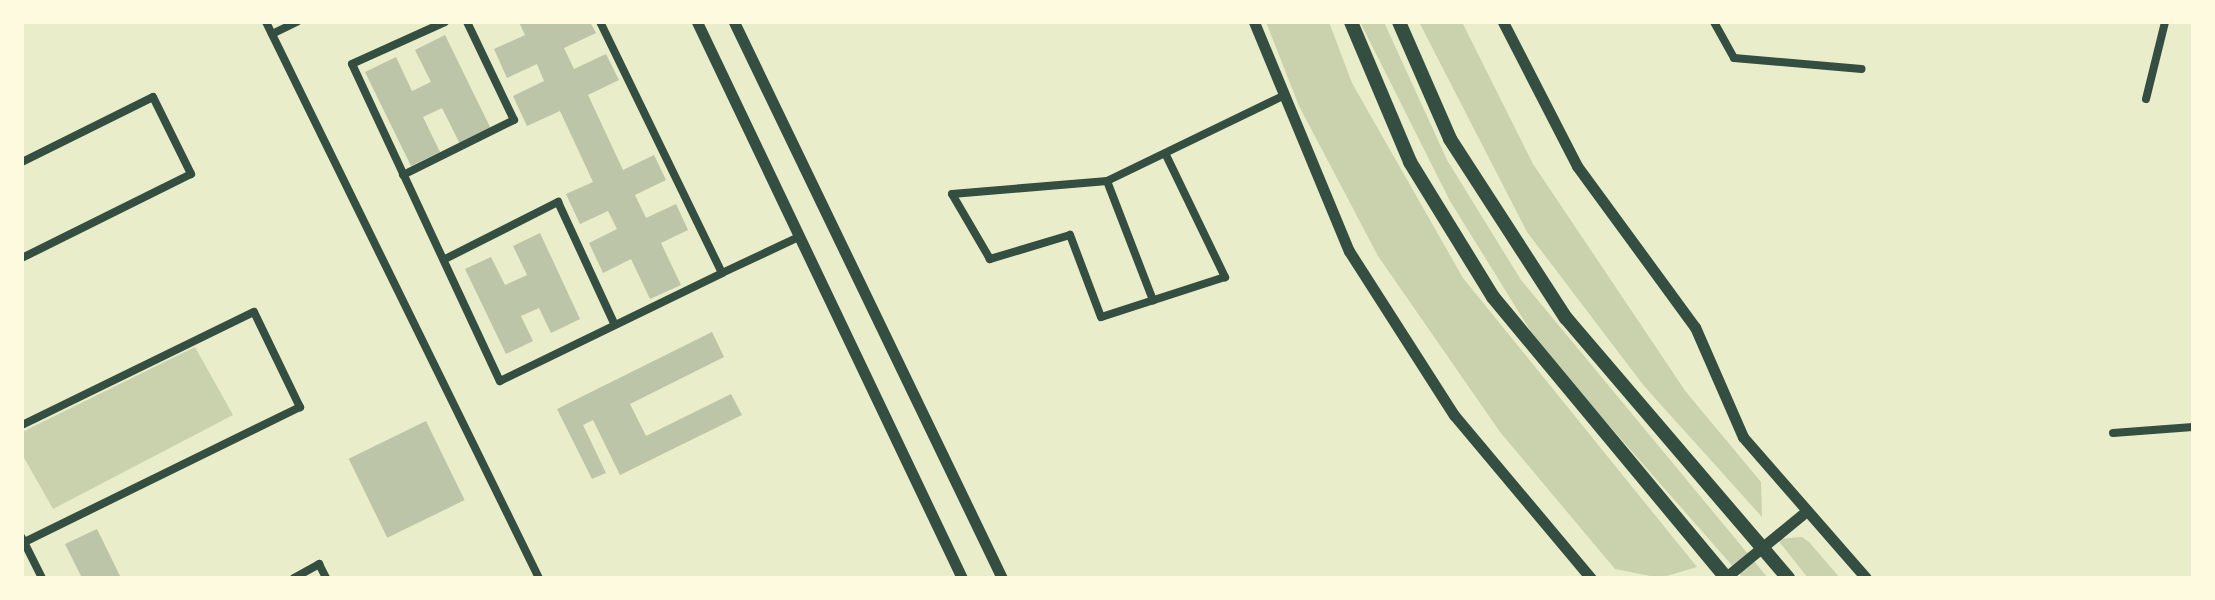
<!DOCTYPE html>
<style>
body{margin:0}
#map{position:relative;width:2215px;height:600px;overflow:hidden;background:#e9edc9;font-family:"Source Sans 3",sans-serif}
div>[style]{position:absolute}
.green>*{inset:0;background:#cad2ad}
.building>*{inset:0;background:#bcc5a7;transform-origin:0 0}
.minor>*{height:8px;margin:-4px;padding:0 4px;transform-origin:4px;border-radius:4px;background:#344e41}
.tertiary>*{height:11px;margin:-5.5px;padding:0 5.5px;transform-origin:5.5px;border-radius:5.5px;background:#344e41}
.trunk>*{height:14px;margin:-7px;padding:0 7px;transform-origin:7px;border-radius:7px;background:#344e41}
span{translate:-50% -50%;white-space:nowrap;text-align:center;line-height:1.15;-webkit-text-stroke:7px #fefae0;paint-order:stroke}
.frame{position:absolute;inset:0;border:24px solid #fefae0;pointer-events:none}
</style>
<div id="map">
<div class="green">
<div style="clip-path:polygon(1266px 22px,1329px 22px,1352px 83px,1463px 278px,1697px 567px,1660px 578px,1615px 569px,1500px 432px,1378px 256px,1299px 106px)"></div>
<div style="clip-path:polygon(1360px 22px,1384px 22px,1447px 160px,1521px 280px,1768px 578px,1743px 578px,1541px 348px,1450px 201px)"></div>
<div style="clip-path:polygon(1419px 22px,1462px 22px,1533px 164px,1686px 392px,1761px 482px,1762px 517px,1644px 386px,1527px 232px)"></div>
<div style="clip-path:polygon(195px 347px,233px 415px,53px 509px,22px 454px,22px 432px)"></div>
<div style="clip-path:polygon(1802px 537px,1809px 542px,1840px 578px,1808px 578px,1777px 539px)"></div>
</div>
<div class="building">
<div style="clip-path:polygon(519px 22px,590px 22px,596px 33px,564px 48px,574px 69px,606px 54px,619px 80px,588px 95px,623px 170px,654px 155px,666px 180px,635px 195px,646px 218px,676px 204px,688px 230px,661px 243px,681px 285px,650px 299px,631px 259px,603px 273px,589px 243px,617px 229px,608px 211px,580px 224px,566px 194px,593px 182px,560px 111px,527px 126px,513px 96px,544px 81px,537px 64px,507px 78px,494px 49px,525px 35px)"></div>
<div style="clip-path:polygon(445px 35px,491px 129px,460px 144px,442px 108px,423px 117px,440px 152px,411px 166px,365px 72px,396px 57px,412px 91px,431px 82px,415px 50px)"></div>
<div style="clip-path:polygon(540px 233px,580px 319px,551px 333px,539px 308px,521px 316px,533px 341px,506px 354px,465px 269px,491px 257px,505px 285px,527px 275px,513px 246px)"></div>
<div style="clip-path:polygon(712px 332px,724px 357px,630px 404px,646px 436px,731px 394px,742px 415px,620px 475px,593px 420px,583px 425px,606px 473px,592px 479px,557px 409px)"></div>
<div style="left:426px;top:421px;width:88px;height:86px;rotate:64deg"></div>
<div style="clip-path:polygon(97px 529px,121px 578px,82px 578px,65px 544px)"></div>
</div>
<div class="minor">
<div style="left:266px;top:22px;width:619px;rotate:63.85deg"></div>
<div style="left:445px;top:22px;width:102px;rotate:155.7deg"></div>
<div style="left:352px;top:64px;width:350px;rotate:65deg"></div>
<div style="left:500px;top:381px;width:247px;rotate:-25.9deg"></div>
<div style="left:722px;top:273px;width:279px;rotate:-115.9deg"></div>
<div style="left:1714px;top:22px;width:41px;rotate:60.9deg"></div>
<div style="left:1734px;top:58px;width:128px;rotate:4.9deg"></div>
<div style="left:272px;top:34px;width:28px;rotate:-26deg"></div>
<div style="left:2146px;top:99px;width:79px;rotate:-76.1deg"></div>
<div style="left:1166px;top:155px;width:136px;rotate:64.2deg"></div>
<div style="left:1225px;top:277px;width:130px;rotate:162.1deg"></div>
<div style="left:1101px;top:317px;width:88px;rotate:-110.7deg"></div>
<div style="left:1070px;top:235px;width:84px;rotate:163.3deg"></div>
<div style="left:990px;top:259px;width:75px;rotate:-120.3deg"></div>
<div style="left:952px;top:194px;width:156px;rotate:-4.8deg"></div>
<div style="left:1107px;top:181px;width:193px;rotate:-25.8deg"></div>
<div style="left:22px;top:162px;width:146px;rotate:-26.4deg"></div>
<div style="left:153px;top:97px;width:86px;rotate:63.7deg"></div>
<div style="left:191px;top:174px;width:189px;rotate:153.6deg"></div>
<div style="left:403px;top:175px;width:124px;rotate:-26.4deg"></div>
<div style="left:514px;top:120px;width:109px;rotate:-115.6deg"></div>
<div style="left:1107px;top:181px;width:128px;rotate:68.9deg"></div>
<div style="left:445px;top:259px;width:127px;rotate:-26.8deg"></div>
<div style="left:558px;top:202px;width:133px;rotate:65.2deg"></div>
<div style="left:722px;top:273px;width:85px;rotate:-25.1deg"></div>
<div style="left:22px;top:425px;width:258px;rotate:-26deg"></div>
<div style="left:254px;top:312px;width:106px;rotate:64.2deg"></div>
<div style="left:300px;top:407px;width:307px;rotate:153.9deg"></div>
<div style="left:2113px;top:433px;width:80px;rotate:-4.3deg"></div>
<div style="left:22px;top:538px;width:45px;rotate:63.4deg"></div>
<div style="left:294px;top:578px;width:29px;rotate:-29deg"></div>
<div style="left:319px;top:564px;width:16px;rotate:63deg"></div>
</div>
<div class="tertiary">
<div style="left:697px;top:22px;width:616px;rotate:64.52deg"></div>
<div style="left:734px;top:22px;width:617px;rotate:64.27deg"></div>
<div style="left:1254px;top:22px;width:248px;rotate:67.5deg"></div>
<div style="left:1349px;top:251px;width:195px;rotate:57.4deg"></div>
<div style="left:1454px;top:415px;width:213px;rotate:50deg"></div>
<div style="left:1503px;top:22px;width:162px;rotate:62.8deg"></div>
<div style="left:1577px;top:166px;width:200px;rotate:53.8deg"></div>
<div style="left:1695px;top:327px;width:120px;rotate:66.4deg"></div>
<div style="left:1743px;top:437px;width:187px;rotate:48.9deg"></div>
<div style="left:1725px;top:578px;width:102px;rotate:-39.4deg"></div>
</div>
<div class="trunk">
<div style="left:1351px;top:22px;width:152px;rotate:67.1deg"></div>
<div style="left:1410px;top:162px;width:158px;rotate:58.4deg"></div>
<div style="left:1493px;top:297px;width:365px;rotate:50.3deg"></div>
<div style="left:1399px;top:22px;width:128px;rotate:66.4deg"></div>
<div style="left:1450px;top:139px;width:213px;rotate:57.1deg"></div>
<div style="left:1566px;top:318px;width:342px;rotate:49.5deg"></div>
</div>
<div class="frame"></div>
</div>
